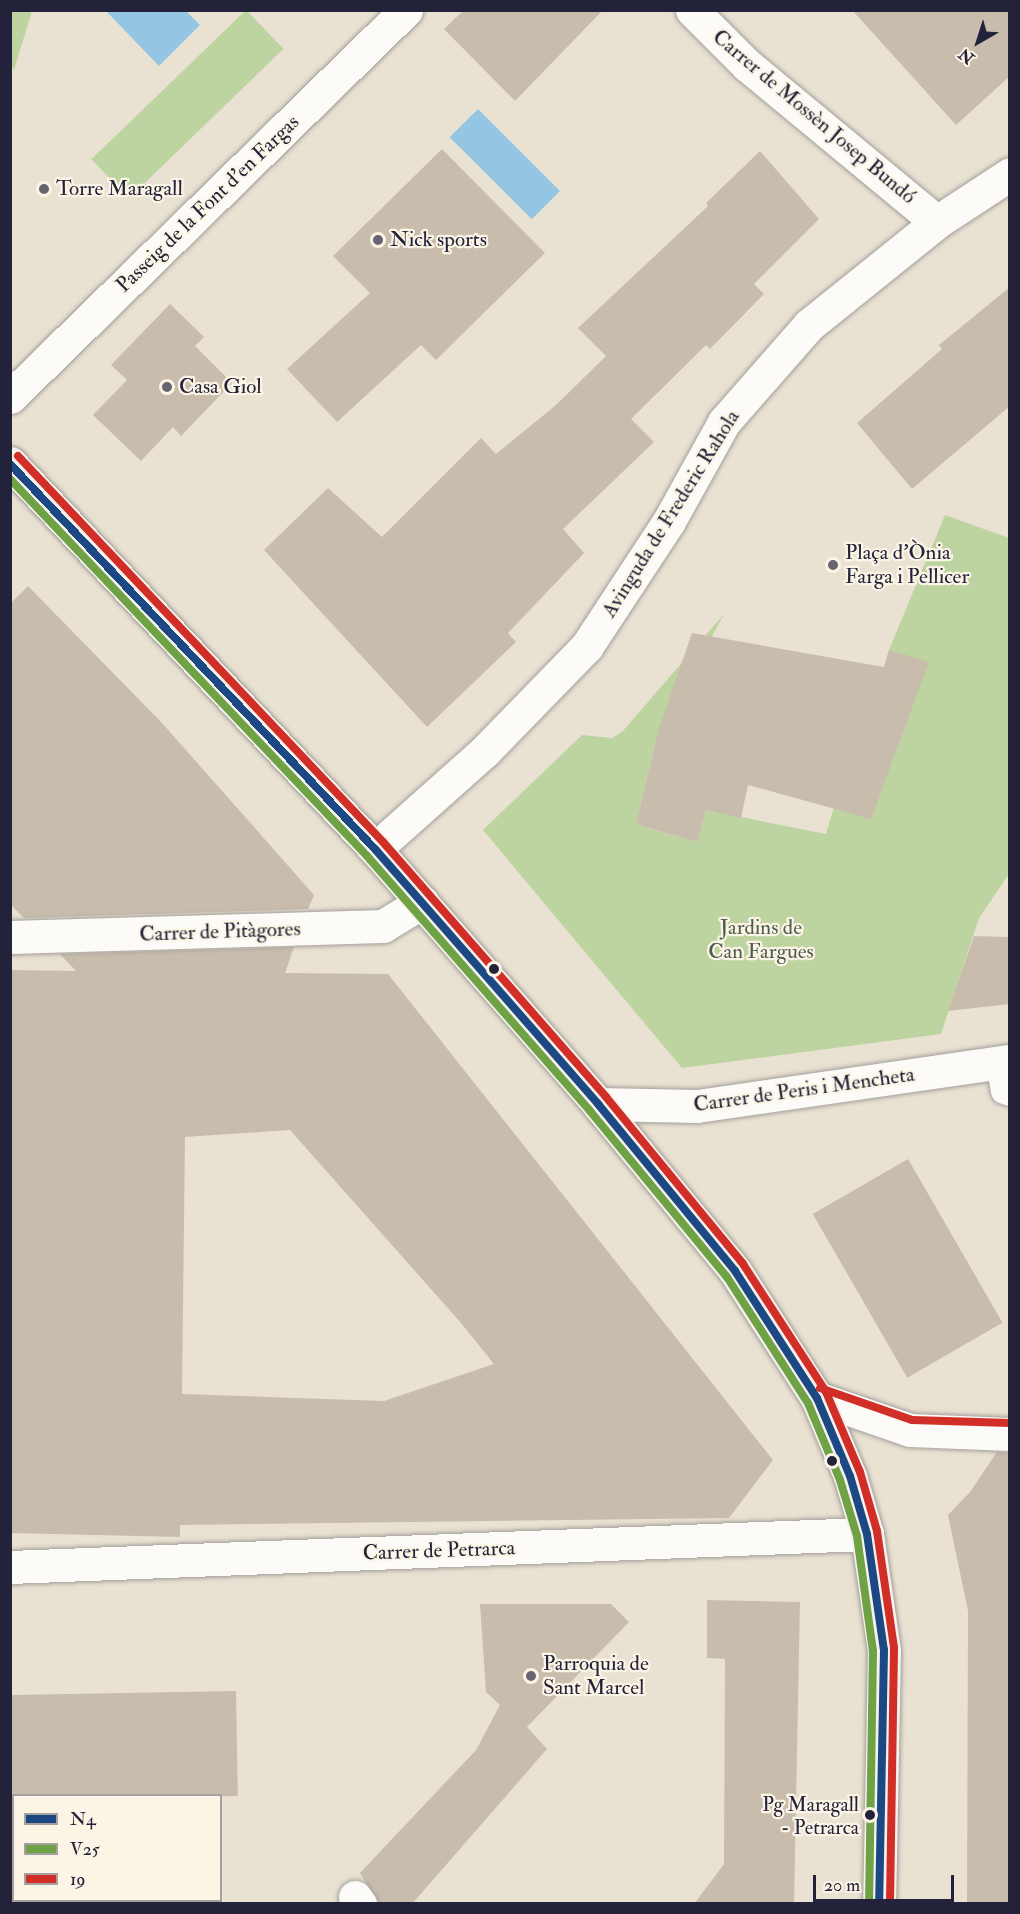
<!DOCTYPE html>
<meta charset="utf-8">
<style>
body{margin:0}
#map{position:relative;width:1020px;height:1914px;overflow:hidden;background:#e9e2d3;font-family:"IM FELL Double Pica",serif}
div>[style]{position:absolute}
.green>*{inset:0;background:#bdd3a0;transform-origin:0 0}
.water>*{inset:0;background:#94c5e2;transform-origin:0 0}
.building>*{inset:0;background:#c8bdad;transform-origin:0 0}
.roads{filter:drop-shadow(0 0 2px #a39f9a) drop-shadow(0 0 2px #a39f9a)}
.lane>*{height:26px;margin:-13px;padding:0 13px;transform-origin:13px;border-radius:13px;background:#fcfbf8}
.street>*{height:33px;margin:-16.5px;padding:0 16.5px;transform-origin:16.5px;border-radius:16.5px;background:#fcfbf8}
.secondary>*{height:33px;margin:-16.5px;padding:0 16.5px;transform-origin:16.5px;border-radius:16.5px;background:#f6f2ee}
.bus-1>*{height:8px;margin:-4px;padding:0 4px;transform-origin:4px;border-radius:4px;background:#1c4883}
.bus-2>*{height:8px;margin:-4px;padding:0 4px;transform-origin:4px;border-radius:4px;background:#6ea244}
.bus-3>*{height:8px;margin:-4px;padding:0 4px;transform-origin:4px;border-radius:4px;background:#d02e26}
.dots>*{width:16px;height:16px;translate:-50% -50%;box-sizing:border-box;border:3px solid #fcf5e5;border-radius:50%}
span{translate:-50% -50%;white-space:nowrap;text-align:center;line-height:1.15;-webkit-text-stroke:4.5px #fcf5e5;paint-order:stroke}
.bus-label{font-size:20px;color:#22223b}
.right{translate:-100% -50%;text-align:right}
.street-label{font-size:21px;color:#22223b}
.poi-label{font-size:21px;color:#22223b}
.left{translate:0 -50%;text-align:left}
.park-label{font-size:21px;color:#4c5c50}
.frame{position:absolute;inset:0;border:12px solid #22223b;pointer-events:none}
.legend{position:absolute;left:12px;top:1794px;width:210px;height:108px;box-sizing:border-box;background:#fcf5e5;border:2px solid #a5a1a1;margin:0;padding:8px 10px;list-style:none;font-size:18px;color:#22223b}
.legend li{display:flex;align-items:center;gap:12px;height:30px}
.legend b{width:30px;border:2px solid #a5a1a1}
.north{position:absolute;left:948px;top:12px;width:60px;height:60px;-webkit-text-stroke:4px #fcf5e5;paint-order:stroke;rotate:219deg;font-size:16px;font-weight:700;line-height:24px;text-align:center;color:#22223b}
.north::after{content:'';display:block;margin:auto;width:21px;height:27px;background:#22223b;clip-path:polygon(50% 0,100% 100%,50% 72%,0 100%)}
.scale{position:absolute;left:813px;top:1875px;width:141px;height:27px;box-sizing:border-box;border:3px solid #22223b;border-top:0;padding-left:8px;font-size:18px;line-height:21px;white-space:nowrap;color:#22223b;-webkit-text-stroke:4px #fcf5e5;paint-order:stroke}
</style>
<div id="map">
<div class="green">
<div style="clip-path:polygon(11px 10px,32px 11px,14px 70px,11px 66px)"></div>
<div style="left:246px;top:10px;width:54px;height:215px;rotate:46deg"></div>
<div style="clip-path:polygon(945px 515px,1009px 538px,1009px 874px,979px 918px,941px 1034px,682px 1068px,483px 830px,582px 735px,612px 738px,622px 732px,724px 614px,656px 739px,636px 824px,697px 842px,706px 810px,826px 834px,834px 807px,846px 797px,889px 650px)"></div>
</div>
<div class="water">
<div style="clip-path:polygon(106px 11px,186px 11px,200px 25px,159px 66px)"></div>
<div style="left:478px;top:109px;width:116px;height:40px;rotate:45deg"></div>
</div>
<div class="building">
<div style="clip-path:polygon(464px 10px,603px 10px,515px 101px,444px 29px)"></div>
<div style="clip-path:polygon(852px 10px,1010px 10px,1010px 76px,956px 125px)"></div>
<div style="clip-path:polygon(442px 149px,545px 253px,436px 360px,421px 345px,337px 422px,287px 369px,370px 293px,333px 256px)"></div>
<div style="clip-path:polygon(760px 151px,819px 219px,754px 284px,764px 294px,710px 349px,706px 345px,631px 419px,654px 442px,563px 529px,584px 553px,508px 633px,516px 642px,427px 727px,264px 550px,328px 488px,382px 537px,481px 438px,496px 454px,556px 405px,606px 356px,578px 328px,708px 206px,706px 203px)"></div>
<div style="clip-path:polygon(1010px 287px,1010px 406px,912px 489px,857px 423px,942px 349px,939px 345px)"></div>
<div style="clip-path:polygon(170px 304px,204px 337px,195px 346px,232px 383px,181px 436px,173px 427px,141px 461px,93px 415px,127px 380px,111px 365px)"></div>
<div style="clip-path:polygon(28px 586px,162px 723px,314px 895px,308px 909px,24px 918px,10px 904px,10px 604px)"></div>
<div style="clip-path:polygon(692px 633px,884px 667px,889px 650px,929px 662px,871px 819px,748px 785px,741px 818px,706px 810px,697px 842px,636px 824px,658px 731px)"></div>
<div style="clip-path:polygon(974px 936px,1010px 937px,1010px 1004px,948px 1011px)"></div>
<div style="clip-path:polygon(evenodd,294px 947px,285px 973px,388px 974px,773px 1460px,729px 1518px,180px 1525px,180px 1537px,10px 1533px,10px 970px,76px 971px,60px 954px,294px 947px,290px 1130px,461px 1323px,494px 1364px,384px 1401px,182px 1394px,185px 1137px,290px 1130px)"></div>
<div style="left:908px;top:1159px;width:189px;height:110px;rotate:60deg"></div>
<div style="clip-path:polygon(997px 1452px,1010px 1453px,1010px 1904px,967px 1904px,968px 1611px,948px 1515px,970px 1492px)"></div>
<div style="clip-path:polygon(707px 1600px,800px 1602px,794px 1904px,694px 1904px,724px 1864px,725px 1659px,707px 1658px)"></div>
<div style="clip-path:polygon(480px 1604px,611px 1604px,629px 1622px,527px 1727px,547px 1749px,412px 1904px,379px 1904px,360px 1873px,476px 1750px,500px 1705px,486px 1692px)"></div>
<div style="left:236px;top:1691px;width:105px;height:226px;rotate:89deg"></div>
</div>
<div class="roads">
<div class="lane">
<div style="left:999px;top:1063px;width:28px;rotate:80deg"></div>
<div style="left:1004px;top:1091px;width:6px;rotate:18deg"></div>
</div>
<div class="street">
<div style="left:692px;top:10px;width:78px;rotate:45deg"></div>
<div style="left:747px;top:65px;width:246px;rotate:39.6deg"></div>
<div style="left:10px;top:397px;width:554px;rotate:-44.34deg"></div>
<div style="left:375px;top:849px;width:147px;rotate:-41.7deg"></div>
<div style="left:485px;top:751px;width:146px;rotate:-45.8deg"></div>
<div style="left:587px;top:646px;width:149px;rotate:-56.7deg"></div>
<div style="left:669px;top:521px;width:113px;rotate:-60.9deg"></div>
<div style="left:724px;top:422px;width:129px;rotate:-48.8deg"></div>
<div style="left:809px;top:325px;width:164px;rotate:-38.8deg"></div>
<div style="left:937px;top:222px;width:87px;rotate:-33.3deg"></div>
<div style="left:10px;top:937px;width:373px;rotate:-1.7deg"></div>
<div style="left:383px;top:926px;width:46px;rotate:-31.6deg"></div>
<div style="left:598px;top:1104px;width:99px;rotate:1.2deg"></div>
<div style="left:697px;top:1106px;width:316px;rotate:-8.2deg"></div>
<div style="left:817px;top:1398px;width:98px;rotate:19deg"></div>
<div style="left:910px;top:1430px;width:100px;rotate:2.3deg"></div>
<div style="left:10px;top:1567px;width:858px;rotate:-2.21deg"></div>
<div style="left:355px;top:1897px;width:9px;rotate:54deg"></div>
</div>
<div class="secondary">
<div style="left:10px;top:463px;width:531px;rotate:46.6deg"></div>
<div style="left:375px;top:849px;width:339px;rotate:48.8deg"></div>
<div style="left:598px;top:1104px;width:216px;rotate:50.6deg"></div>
<div style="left:735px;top:1271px;width:151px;rotate:57.2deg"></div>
<div style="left:817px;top:1398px;width:85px;rotate:67.1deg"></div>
<div style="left:850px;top:1476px;width:60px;rotate:73.7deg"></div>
<div style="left:867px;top:1534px;width:117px;rotate:81.7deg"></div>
<div style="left:884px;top:1650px;width:254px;rotate:91.1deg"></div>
</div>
</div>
<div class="bus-1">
<div style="left:10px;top:464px;width:531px;rotate:46.53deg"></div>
<div style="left:375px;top:849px;width:339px;rotate:48.8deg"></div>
<div style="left:598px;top:1104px;width:216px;rotate:50.6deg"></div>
<div style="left:735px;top:1271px;width:151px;rotate:57.2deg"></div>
<div style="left:817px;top:1398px;width:85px;rotate:67.1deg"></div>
<div style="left:850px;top:1476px;width:60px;rotate:73.7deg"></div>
<div style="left:867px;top:1534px;width:117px;rotate:81.7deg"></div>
<div style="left:884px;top:1650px;width:254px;rotate:91.1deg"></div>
</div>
<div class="bus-2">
<div style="left:10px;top:479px;width:519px;rotate:46.56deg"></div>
<div style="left:367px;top:856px;width:339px;rotate:48.8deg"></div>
<div style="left:590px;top:1111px;width:215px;rotate:50.5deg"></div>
<div style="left:727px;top:1277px;width:150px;rotate:57.3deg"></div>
<div style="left:808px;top:1403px;width:83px;rotate:67.4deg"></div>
<div style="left:840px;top:1480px;width:59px;rotate:73.1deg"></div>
<div style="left:857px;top:1536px;width:116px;rotate:82.1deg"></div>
<div style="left:873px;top:1651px;width:253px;rotate:90.9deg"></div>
</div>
<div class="bus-3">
<div style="left:18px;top:456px;width:531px;rotate:46.6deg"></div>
<div style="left:383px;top:842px;width:339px;rotate:48.8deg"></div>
<div style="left:606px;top:1097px;width:216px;rotate:50.6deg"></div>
<div style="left:743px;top:1264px;width:153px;rotate:57deg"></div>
<div style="left:826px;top:1392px;width:87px;rotate:67deg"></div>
<div style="left:860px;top:1472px;width:61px;rotate:73.9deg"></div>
<div style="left:877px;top:1531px;width:118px;rotate:81.7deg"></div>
<div style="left:894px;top:1648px;width:256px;rotate:90.9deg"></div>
<div style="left:820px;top:1388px;width:97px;rotate:19.2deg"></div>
<div style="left:912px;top:1420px;width:98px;rotate:1.8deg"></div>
</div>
<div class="dots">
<div style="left:44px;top:189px;background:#686570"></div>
<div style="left:378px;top:240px;background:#686570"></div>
<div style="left:167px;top:387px;background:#686570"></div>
<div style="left:833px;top:565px;background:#686570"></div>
<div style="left:494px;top:969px;background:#22223b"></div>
<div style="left:832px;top:1461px;background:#22223b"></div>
<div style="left:531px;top:1676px;background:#686570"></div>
<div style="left:870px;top:1815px;background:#22223b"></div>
</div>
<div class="bus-label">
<span class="right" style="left:859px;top:1816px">Pg Maragall<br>- Petrarca</span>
</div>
<div class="street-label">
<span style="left:814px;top:117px;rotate:40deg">Carrer de Mossèn Josep Bundó</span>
<span style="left:208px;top:204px;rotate:-44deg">Passeig de la Font d'en Fargas</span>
<span style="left:671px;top:514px;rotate:-58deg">Avinguda de Frederic Rahola</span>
<span style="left:220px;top:932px;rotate:-2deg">Carrer de Pitàgores</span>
<span style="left:804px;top:1090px;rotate:-8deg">Carrer de Peris i Mencheta</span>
<span style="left:439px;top:1551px;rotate:-2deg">Carrer de Petrarca</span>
</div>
<div class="poi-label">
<span class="left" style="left:56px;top:189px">Torre Maragall</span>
<span class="left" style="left:390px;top:240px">Nick sports</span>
<span class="left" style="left:179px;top:387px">Casa Giol</span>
<span class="left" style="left:845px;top:565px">Plaça d'Ònia<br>Farga i Pellicer</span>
<span class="left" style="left:543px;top:1676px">Parroquia de<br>Sant Marcel</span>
</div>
<div class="park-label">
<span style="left:761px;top:940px">Jardins de<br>Can Fargues</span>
</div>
<div class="frame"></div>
<ul class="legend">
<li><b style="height:8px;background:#1c4883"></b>N4</li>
<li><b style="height:8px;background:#6ea244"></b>V25</li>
<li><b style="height:8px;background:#d02e26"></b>19</li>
</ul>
<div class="north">N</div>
<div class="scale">20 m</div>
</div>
